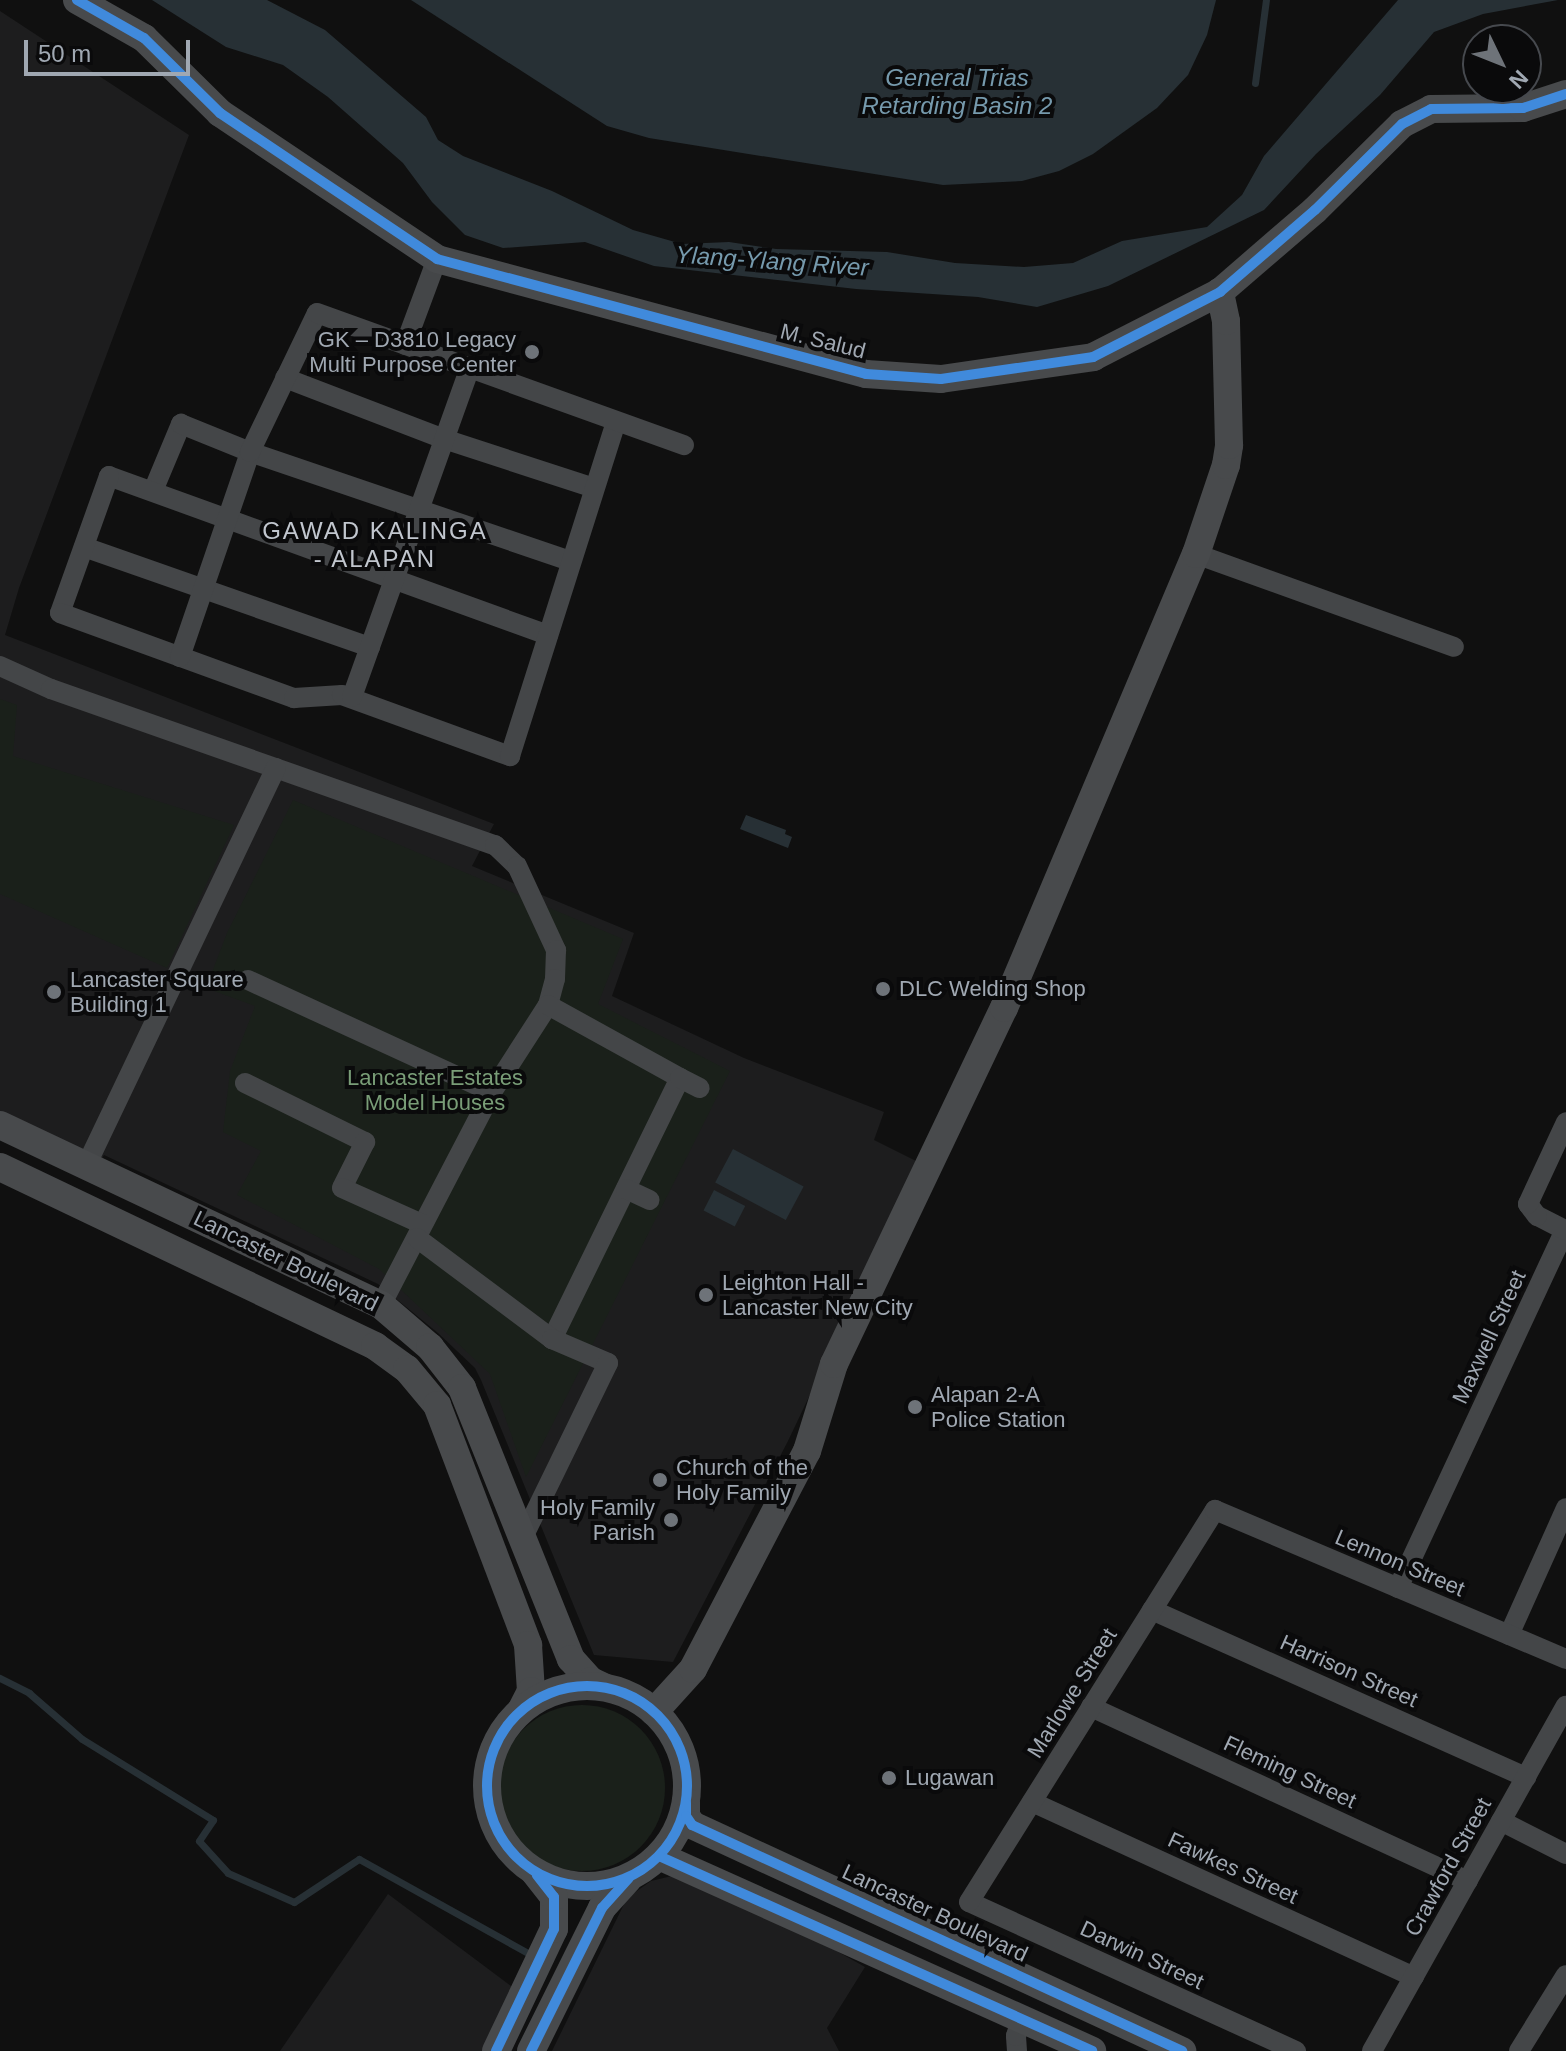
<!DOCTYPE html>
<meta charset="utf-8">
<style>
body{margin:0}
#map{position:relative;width:1566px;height:2051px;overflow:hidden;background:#101010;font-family:Arial,sans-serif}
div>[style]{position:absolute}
.built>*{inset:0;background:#1d1d1e}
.green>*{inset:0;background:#1a201a}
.round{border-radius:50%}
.water>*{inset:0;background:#273035;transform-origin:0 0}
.stream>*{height:7px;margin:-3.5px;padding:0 3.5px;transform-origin:3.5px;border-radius:3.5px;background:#273035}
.street>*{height:20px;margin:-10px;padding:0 10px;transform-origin:10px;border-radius:10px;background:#444648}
.secondary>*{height:28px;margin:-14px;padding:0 14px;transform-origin:14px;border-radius:14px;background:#484a4c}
.secondary>.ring{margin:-14px;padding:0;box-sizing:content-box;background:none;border:28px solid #484a4c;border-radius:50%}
.cycleway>*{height:10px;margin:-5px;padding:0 5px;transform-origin:5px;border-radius:5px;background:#408adc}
.cycleway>.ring{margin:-5px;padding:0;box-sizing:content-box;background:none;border:10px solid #408adc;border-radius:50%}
.dots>*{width:22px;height:22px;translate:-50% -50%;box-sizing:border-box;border:4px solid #0a0a0b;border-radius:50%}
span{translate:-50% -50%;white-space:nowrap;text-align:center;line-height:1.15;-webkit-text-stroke:8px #0a0a0b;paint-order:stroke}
.poi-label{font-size:22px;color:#a0a8b2}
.right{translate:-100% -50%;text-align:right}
.left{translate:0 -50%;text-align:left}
.street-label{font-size:22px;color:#a0a8b2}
.park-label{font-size:22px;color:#799d77}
.water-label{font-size:24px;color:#769aad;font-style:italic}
.neighbourhood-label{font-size:24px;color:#c1c6ce;letter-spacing:2px}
.north{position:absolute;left:1462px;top:24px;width:80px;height:80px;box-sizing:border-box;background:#0a0a0b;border:2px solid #46494e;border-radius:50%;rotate:133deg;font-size:22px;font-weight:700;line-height:32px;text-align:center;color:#a0a8b2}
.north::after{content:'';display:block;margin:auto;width:28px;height:36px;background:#6e7379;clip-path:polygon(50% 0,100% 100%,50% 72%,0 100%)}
.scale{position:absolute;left:24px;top:40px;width:166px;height:36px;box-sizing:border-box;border:4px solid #a0a8b2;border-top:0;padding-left:10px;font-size:24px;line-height:28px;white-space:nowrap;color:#a0a8b2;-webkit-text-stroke:6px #0a0a0b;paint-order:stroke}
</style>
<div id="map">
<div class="built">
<div style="clip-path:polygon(0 11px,189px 135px,19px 588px,5px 635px,494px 824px,472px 866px,634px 933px,612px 996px,744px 1058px,884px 1112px,874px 1140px,920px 1163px,788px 1441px,673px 1662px,594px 1655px,481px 1380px,475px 1368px,438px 1333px,378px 1284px,104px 1155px,100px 1162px,0 1113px)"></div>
<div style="clip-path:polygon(676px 1875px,810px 1936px,865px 1967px,827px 2028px,839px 2051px,552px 2051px,627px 1898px,651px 1881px)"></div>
<div style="clip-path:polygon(388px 1894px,515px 1989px,483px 2051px,280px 2051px)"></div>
</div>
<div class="green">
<div style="clip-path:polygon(0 699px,17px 705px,13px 756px,234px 825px,167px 968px,0 894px)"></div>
<div style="clip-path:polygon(293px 800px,623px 939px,598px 1004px,730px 1071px,526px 1477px,490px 1374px,379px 1269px,237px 1195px,261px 1151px,223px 1132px,230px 1071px,255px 1006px,206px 988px,227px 933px)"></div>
<div class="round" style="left:499px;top:1705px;width:166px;height:166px"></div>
</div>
<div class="water">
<div style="clip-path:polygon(152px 0,267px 0,325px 30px,426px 117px,438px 140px,463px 156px,552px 191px,633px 230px,682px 244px,729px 242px,776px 249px,887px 252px,955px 263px,1024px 267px,1073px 263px,1122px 241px,1207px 227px,1242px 195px,1264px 156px,1398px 0,1558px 0,1483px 14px,1434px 32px,1380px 95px,1316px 154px,1264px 210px,1108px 286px,1037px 307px,978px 297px,856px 289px,654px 266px,585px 242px,503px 248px,465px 235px,432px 202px,403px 163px,328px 97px,283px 65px,226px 47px)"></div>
<div style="clip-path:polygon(411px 0,1216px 0,1207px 35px,1188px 75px,1157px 108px,1093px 154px,1059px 171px,1022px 181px,943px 185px,649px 138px,607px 126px)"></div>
<div style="clip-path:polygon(746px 815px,786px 830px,785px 834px,792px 837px,788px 848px,740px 829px)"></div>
<div style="left:733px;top:1149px;width:80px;height:38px;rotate:28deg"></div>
<div style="left:714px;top:1190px;width:35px;height:23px;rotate:27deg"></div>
</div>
<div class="stream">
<div style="left:1255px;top:83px;width:84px;rotate:-82.5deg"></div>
<div style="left:0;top:1678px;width:33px;rotate:27deg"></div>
<div style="left:29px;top:1693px;width:70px;rotate:41deg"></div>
<div style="left:82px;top:1739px;width:154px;rotate:31.7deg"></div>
<div style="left:213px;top:1820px;width:25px;rotate:124deg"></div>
<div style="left:199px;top:1841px;width:43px;rotate:47.8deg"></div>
<div style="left:228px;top:1873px;width:72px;rotate:23.7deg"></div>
<div style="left:294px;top:1902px;width:78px;rotate:-33.5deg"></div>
<div style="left:359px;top:1859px;width:201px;rotate:29.1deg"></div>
</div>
<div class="street">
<div style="left:405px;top:345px;width:92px;rotate:-69.6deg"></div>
<div style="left:285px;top:378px;width:170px;rotate:21deg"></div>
<div style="left:444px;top:439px;width:158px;rotate:18.1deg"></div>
<div style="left:153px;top:491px;width:73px;rotate:-67.3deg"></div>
<div style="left:181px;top:424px;width:74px;rotate:22.1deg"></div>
<div style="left:250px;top:452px;width:339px;rotate:18.8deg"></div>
<div style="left:84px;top:547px;width:303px;rotate:19.3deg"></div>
<div style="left:1196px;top:554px;width:274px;rotate:19.8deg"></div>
<div style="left:548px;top:635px;width:467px;rotate:-160.1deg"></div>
<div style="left:109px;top:476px;width:145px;rotate:109.7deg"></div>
<div style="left:60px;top:613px;width:249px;rotate:20deg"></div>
<div style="left:294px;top:698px;width:48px;rotate:-3.6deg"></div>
<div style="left:342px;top:695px;width:179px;rotate:20deg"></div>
<div style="left:510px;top:756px;width:351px;rotate:-72.4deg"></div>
<div style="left:180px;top:657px;width:217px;rotate:-71.1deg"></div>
<div style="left:250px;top:452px;width:154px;rotate:-64.3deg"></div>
<div style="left:317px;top:313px;width:390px;rotate:19.8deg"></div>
<div style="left:0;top:666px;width:56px;rotate:24.3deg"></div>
<div style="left:51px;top:689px;width:471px;rotate:19.4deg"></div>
<div style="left:495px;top:845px;width:30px;rotate:44deg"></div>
<div style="left:517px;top:866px;width:93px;rotate:65.1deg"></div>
<div style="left:556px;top:950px;width:29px;rotate:92deg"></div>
<div style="left:555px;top:979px;width:27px;rotate:105deg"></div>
<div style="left:548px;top:1005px;width:103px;rotate:122.8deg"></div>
<div style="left:492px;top:1092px;width:240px;rotate:117.5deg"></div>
<div style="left:352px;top:697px;width:350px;rotate:-70.3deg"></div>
<div style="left:248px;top:980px;width:268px;rotate:24.7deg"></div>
<div style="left:548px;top:1005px;width:151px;rotate:28.9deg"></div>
<div style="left:680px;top:1078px;width:291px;rotate:116.1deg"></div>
<div style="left:680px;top:1078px;width:22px;rotate:27deg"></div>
<div style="left:245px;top:1083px;width:134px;rotate:26.2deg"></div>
<div style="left:365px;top:1142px;width:51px;rotate:116.6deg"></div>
<div style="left:342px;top:1188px;width:88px;rotate:24.2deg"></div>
<div style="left:86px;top:1166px;width:441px;rotate:-64.5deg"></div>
<div style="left:626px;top:1189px;width:26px;rotate:25deg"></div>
<div style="left:417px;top:1238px;width:169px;rotate:36.8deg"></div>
<div style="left:552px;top:1339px;width:61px;rotate:23.2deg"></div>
<div style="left:608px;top:1363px;width:194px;rotate:116deg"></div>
<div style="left:1398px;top:1588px;width:395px;rotate:-65deg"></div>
<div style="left:1565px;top:1230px;width:31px;rotate:-153deg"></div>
<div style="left:1537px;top:1216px;width:15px;rotate:-127deg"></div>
<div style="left:1528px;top:1204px;width:90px;rotate:-65.1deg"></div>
<div style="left:1152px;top:1610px;width:410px;rotate:24.1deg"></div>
<div style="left:1509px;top:1635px;width:139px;rotate:-65.8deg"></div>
<div style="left:1091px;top:1707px;width:415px;rotate:24.8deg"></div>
<div style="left:1032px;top:1802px;width:420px;rotate:24.6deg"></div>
<div style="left:1501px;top:1821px;width:73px;rotate:26.9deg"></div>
<div style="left:1017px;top:2051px;width:15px;rotate:-94deg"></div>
<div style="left:1016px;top:2036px;width:17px;rotate:-73deg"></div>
<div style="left:1296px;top:2051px;width:359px;rotate:-155.5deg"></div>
<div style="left:969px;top:1902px;width:463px;rotate:-57.9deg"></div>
<div style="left:1215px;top:1510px;width:381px;rotate:23deg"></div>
<div style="left:1372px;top:2051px;width:396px;rotate:-60.7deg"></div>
<div style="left:1519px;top:2051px;width:89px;rotate:-58.3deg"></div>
</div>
<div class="secondary">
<div style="left:77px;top:0;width:77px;rotate:29.6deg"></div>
<div style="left:144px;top:38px;width:107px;rotate:44.6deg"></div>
<div style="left:220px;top:113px;width:262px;rotate:33.9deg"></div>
<div style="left:437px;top:259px;width:444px;rotate:15deg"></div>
<div style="left:866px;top:374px;width:75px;rotate:3.8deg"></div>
<div style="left:941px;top:379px;width:154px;rotate:-8.2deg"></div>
<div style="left:1093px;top:357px;width:143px;rotate:-27.1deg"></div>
<div style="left:1220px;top:292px;width:125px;rotate:-40.8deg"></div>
<div style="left:1315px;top:210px;width:122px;rotate:-44.7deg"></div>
<div style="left:1402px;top:124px;width:33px;rotate:-27deg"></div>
<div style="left:1431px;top:109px;width:92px;rotate:-0.6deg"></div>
<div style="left:1523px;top:108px;width:45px;rotate:-18deg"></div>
<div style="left:0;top:1125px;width:421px;rotate:25.3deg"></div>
<div style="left:381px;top:1305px;width:65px;rotate:40.6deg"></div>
<div style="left:430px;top:1347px;width:52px;rotate:52deg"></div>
<div style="left:462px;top:1388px;width:292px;rotate:68.1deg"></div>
<div style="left:571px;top:1659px;width:30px;rotate:48deg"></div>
<div style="left:591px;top:1681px;width:14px;rotate:25deg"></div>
<div style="left:0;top:1167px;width:416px;rotate:25.5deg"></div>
<div style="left:375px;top:1346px;width:39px;rotate:36deg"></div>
<div style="left:407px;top:1369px;width:47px;rotate:50.2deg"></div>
<div style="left:437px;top:1405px;width:257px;rotate:69.2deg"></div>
<div style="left:528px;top:1645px;width:46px;rotate:86.3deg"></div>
<div style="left:531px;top:1691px;width:20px;rotate:117deg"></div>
<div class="ring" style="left:487px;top:1686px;width:172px;height:172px"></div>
<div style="left:654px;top:1712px;width:58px;rotate:-47.8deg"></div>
<div style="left:693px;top:1669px;width:246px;rotate:-62.4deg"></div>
<div style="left:807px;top:1451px;width:91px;rotate:-72.8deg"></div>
<div style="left:834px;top:1364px;width:395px;rotate:-64.5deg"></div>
<div style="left:1004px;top:1008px;width:493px;rotate:-67.1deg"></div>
<div style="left:1196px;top:554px;width:94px;rotate:-71.4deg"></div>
<div style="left:1226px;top:465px;width:20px;rotate:-81deg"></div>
<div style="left:1229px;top:445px;width:124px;rotate:-91.4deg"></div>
<div style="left:1226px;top:321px;width:30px;rotate:-102deg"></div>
<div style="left:686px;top:1802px;width:14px;rotate:90deg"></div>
<div style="left:686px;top:1816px;width:11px;rotate:56deg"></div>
<div style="left:692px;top:1825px;width:540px;rotate:24.76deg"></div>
<div style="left:659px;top:1856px;width:475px;rotate:24.2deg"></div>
<div style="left:496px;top:2051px;width:135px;rotate:-64.6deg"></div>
<div style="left:554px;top:1929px;width:32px;rotate:-90deg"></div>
<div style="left:554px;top:1897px;width:31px;rotate:-128deg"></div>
<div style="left:531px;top:2051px;width:160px;rotate:-63.6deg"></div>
<div style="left:602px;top:1908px;width:39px;rotate:-48deg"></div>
</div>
<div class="cycleway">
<div style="left:77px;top:0;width:77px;rotate:29.6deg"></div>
<div style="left:144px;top:38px;width:107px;rotate:44.6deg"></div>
<div style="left:220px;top:113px;width:262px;rotate:33.9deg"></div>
<div style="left:437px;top:259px;width:444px;rotate:15deg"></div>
<div style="left:866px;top:374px;width:75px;rotate:3.8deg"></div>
<div style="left:941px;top:379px;width:154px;rotate:-8.2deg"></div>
<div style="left:1093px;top:357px;width:143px;rotate:-27.1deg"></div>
<div style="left:1220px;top:292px;width:125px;rotate:-40.8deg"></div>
<div style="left:1315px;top:210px;width:122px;rotate:-44.7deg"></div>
<div style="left:1402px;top:124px;width:33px;rotate:-27deg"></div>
<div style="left:1431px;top:109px;width:92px;rotate:-0.6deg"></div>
<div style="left:1523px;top:108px;width:45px;rotate:-18deg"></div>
<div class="ring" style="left:487px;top:1686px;width:190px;height:190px"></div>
<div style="left:686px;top:1803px;width:13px;rotate:90deg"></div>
<div style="left:686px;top:1816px;width:11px;rotate:56deg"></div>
<div style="left:692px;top:1825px;width:540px;rotate:24.76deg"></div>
<div style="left:659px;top:1856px;width:475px;rotate:24.2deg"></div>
<div style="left:496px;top:2051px;width:135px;rotate:-64.6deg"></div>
<div style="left:554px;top:1929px;width:32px;rotate:-90deg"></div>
<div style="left:554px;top:1897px;width:28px;rotate:-128deg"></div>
<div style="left:531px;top:2051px;width:160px;rotate:-63.6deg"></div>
<div style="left:602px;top:1908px;width:40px;rotate:-48deg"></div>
</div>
<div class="dots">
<div style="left:532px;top:352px;background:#6e7379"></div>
<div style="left:883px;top:989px;background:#6e7379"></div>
<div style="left:54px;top:992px;background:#6e7379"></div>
<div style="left:706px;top:1295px;background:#6e7379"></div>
<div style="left:915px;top:1407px;background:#6e7379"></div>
<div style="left:660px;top:1480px;background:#6e7379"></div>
<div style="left:671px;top:1520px;background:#6e7379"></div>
<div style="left:889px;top:1778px;background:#6e7379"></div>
</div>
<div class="poi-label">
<span class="right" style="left:516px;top:352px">GK – D3810 Legacy<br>Multi Purpose Center</span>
<span class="left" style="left:70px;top:992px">Lancaster Square<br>Building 1</span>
<span class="left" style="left:899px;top:989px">DLC Welding Shop</span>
<span class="left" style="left:722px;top:1295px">Leighton Hall -<br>Lancaster New City</span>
<span class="left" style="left:931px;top:1407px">Alapan 2-A<br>Police Station</span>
<span class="left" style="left:676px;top:1480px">Church of the<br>Holy Family</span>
<span class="right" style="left:655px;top:1520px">Holy Family<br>Parish</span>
<span class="left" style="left:905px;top:1778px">Lugawan</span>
</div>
<div class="street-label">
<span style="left:823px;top:341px;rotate:14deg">M. Salud</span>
<span style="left:286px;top:1261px;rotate:26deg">Lancaster Boulevard</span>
<span style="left:1489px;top:1337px;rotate:-65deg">Maxwell Street</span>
<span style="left:1400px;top:1563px;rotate:23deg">Lennon Street</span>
<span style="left:1349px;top:1671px;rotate:24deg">Harrison Street</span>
<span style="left:1072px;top:1693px;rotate:-58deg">Marlowe Street</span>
<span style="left:1290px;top:1772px;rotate:25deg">Fleming Street</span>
<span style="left:1448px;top:1867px;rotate:-61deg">Crawford Street</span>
<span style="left:1233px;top:1868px;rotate:25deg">Fawkes Street</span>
<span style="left:935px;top:1913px;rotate:25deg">Lancaster Boulevard</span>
<span style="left:1142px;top:1955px;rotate:25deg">Darwin Street</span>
</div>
<div class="park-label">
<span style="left:435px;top:1090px">Lancaster Estates<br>Model Houses</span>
</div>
<div class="water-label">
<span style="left:957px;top:92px">General Trias<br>Retarding Basin 2</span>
<span style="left:772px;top:261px;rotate:4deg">Ylang-Ylang River</span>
</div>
<div class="neighbourhood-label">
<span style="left:375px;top:545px">GAWAD KALINGA<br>- ALAPAN</span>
</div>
<div class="north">N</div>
<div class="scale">50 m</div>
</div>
